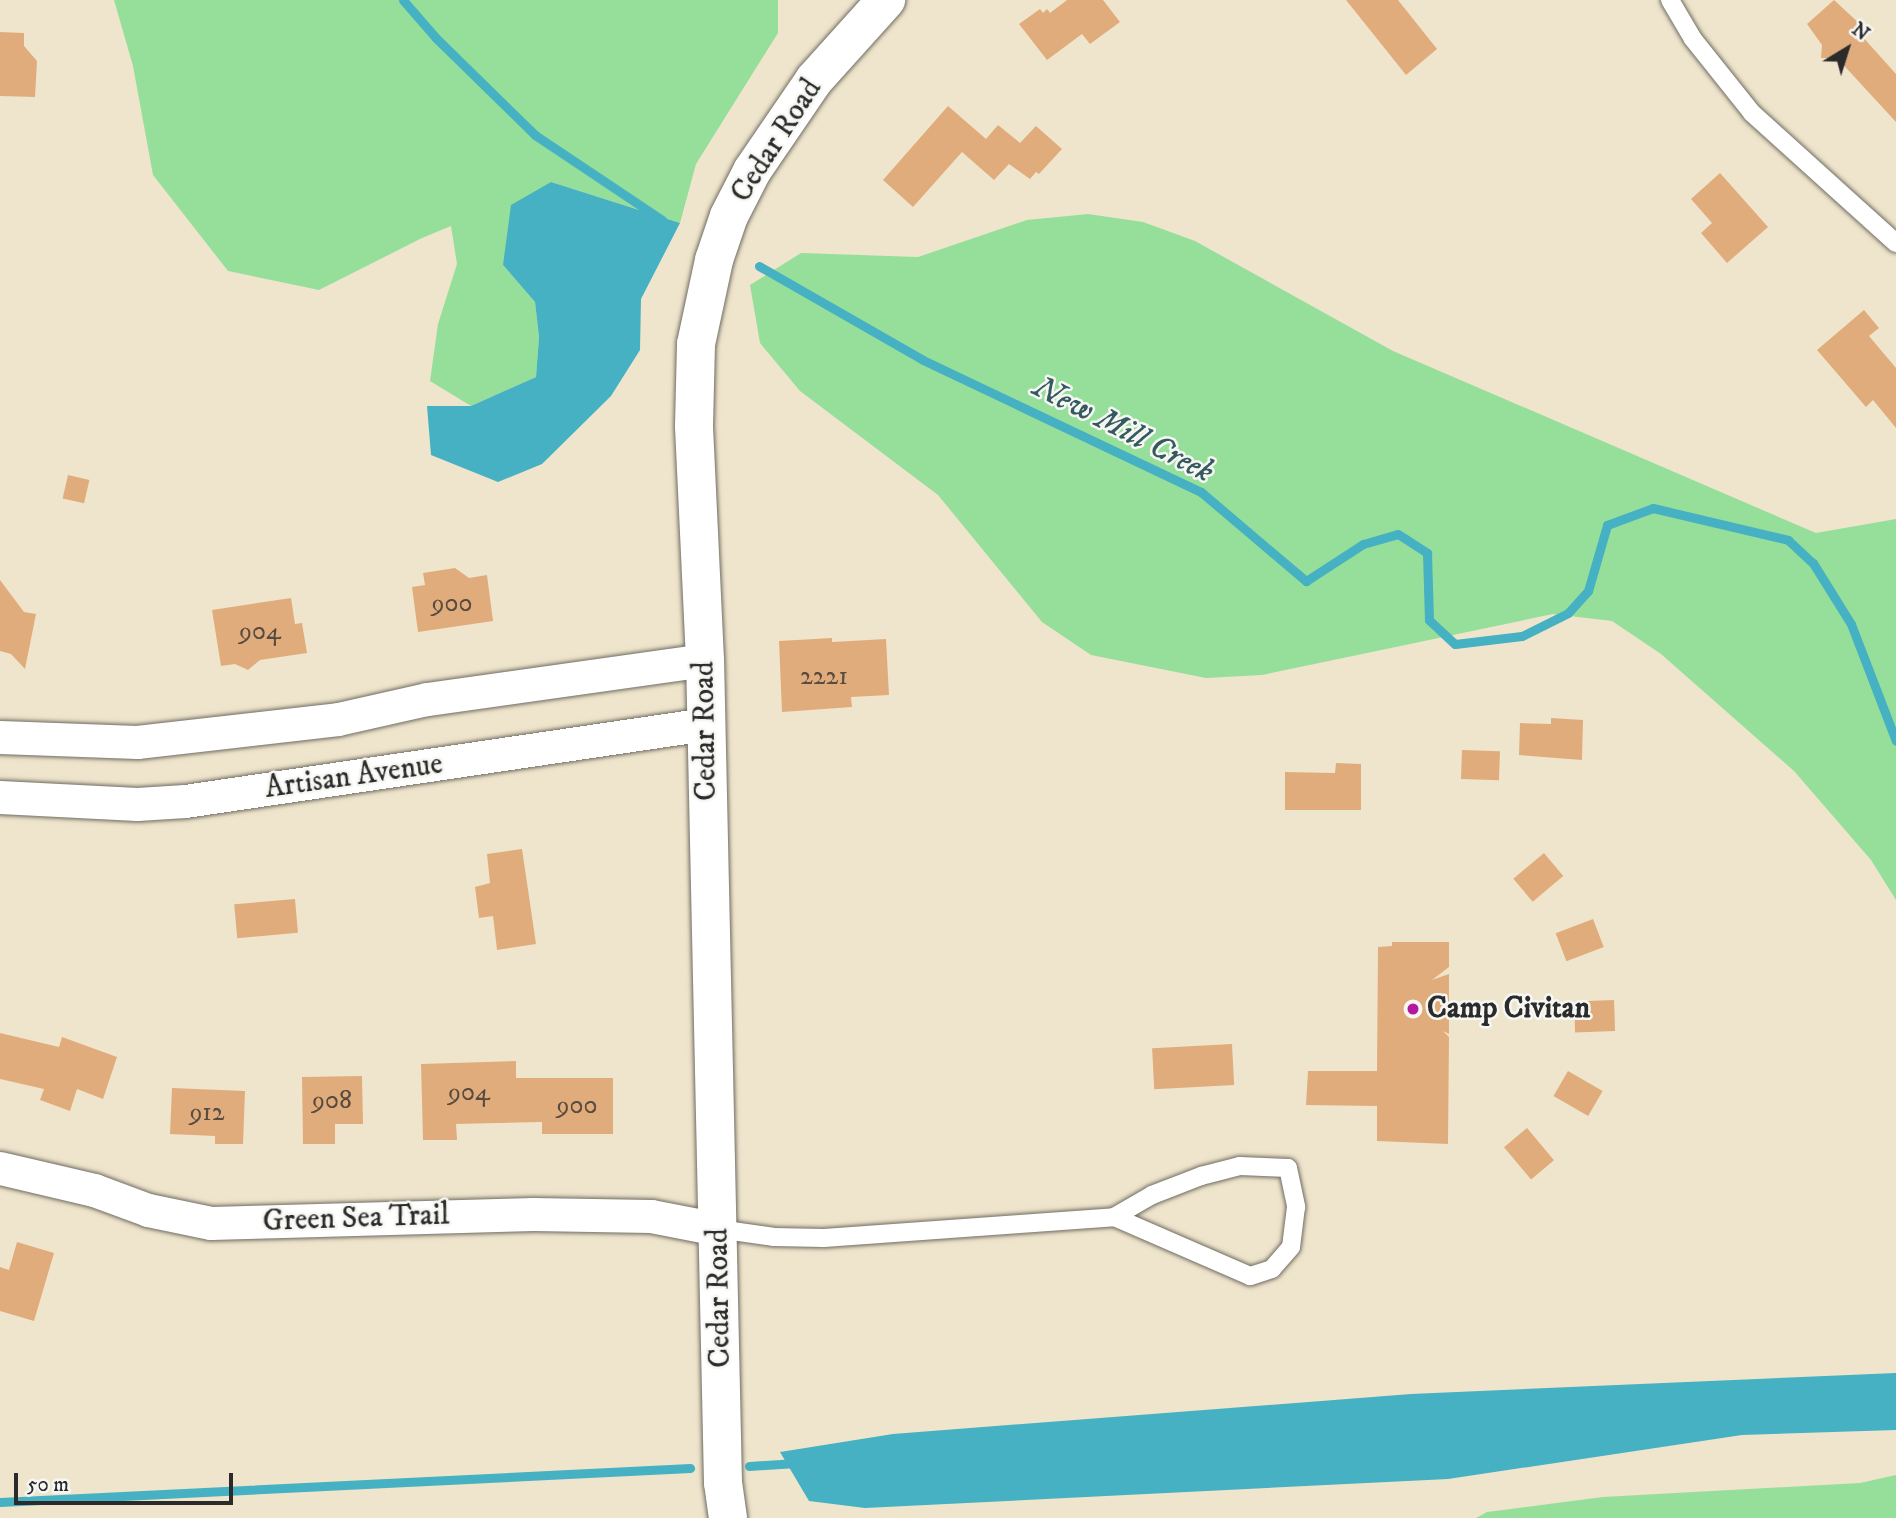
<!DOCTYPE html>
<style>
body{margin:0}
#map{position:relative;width:1896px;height:1518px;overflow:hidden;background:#efe5cc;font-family:"IM FELL DW Pica",serif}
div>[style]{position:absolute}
.green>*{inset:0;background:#96df9a}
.water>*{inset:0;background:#45b1c2}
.stream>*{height:9px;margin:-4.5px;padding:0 4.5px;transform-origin:4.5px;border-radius:4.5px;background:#45b1c2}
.building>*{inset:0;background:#e1ac7c;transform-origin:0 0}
.roads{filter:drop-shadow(0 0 2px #706c63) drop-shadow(0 0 2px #706c63)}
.service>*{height:18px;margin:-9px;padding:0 9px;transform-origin:9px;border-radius:9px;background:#fff}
.minor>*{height:33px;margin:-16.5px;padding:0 16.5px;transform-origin:16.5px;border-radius:16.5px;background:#fff}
.tertiary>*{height:38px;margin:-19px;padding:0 19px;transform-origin:19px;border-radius:19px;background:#fff}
.dots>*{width:19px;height:19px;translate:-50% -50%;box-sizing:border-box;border:4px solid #f6f6f2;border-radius:50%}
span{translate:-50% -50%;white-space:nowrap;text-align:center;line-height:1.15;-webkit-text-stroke:5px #f6f6f2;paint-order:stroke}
.number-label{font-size:26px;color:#584b3f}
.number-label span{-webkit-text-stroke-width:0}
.street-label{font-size:30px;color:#2b2b2b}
.poi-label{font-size:30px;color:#2b2b2b;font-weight:700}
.left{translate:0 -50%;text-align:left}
.water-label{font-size:32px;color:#345a60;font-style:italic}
.north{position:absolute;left:1812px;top:14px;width:70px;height:70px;-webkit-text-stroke:5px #f6f6f2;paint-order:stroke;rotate:38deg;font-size:19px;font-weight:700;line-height:28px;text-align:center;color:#2b2b2b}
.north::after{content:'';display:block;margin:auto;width:24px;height:32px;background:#2b2b2b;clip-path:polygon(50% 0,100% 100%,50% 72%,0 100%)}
.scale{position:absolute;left:14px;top:1473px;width:219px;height:32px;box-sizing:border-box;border:4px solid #2b2b2b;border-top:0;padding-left:9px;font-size:21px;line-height:24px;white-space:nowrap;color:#2b2b2b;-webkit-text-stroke:5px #f6f6f2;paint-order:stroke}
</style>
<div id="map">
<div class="green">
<div style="clip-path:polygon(114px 0,778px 0,778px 33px,696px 164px,680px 223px,551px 182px,503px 265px,535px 302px,539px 337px,536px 377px,471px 406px,430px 381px,438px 324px,457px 264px,451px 226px,422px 238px,319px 290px,228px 271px,153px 175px,133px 66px)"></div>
<div style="clip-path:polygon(1088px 214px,1143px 222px,1195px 241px,1393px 351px,1816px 533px,1896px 519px,1896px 900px,1871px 860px,1794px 771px,1661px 654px,1612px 621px,1553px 614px,1262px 675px,1206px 678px,1091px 655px,1042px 622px,938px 495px,800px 391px,760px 343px,750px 285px,801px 253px,918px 257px,1027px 220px)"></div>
<div style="clip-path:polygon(1896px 1475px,1896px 1518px,1476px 1518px,1487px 1512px,1603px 1497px,1860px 1483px)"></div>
</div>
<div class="water">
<div style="clip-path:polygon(551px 182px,680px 223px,641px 299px,640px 350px,611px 396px,542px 464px,498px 482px,431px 455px,427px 406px,471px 406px,536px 377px,539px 337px,535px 302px,503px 265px,511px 205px)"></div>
<div style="clip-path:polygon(1896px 1373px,1896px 1430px,1742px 1435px,1448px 1479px,865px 1508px,809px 1501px,780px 1452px,893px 1434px,1411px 1394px)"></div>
</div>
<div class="stream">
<div style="left:403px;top:0;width:50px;rotate:49deg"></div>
<div style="left:436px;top:38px;width:139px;rotate:44.4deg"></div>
<div style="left:535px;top:135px;width:153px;rotate:33.8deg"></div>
<div style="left:759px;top:266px;width:189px;rotate:29.8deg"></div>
<div style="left:923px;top:360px;width:308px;rotate:25.4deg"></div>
<div style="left:1201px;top:492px;width:138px;rotate:40.3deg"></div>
<div style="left:1306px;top:581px;width:68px;rotate:-33deg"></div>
<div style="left:1363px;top:544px;width:36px;rotate:-16deg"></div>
<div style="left:1398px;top:534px;width:35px;rotate:33deg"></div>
<div style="left:1427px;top:553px;width:67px;rotate:88.3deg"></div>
<div style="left:1429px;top:620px;width:35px;rotate:43deg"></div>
<div style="left:1455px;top:644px;width:67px;rotate:-6.8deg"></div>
<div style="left:1522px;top:636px;width:51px;rotate:-26.6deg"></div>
<div style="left:1568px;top:613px;width:30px;rotate:-48deg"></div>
<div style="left:1588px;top:591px;width:69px;rotate:-73.9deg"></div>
<div style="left:1607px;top:525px;width:49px;rotate:-20.3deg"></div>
<div style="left:1653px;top:508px;width:139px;rotate:13.3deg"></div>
<div style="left:1788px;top:540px;width:34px;rotate:43deg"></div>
<div style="left:1813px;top:563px;width:72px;rotate:58.1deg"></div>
<div style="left:1851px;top:624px;width:125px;rotate:69deg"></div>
<div style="left:749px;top:1466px;width:47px;rotate:-3.7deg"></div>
<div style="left:0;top:1502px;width:691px;rotate:-2.82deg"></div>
</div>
<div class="building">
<div style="clip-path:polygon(1067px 0,1103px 0,1120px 22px,1090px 44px,1082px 34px,1047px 60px,1019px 24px,1040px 9px,1043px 13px,1047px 9px,1050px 13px)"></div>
<div style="clip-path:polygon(1346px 0,1398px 0,1437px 49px,1406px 75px)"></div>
<div style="clip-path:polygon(1834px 0,1861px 25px,1858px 27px,1864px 33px,1861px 35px,1896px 74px,1896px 122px,1837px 58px,1821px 58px,1822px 45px,1807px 24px)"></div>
<div style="clip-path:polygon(0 32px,24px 33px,24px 46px,37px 61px,35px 97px,0 96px)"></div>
<div style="clip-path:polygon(948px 106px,986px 139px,998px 125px,1020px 143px,1036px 126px,1062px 149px,1039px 174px,1036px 172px,1030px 179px,1009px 164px,994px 180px,962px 152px,913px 207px,883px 180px)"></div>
<div style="clip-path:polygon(1720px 173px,1768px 227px,1727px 263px,1701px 233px,1712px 223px,1691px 199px)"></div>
<div style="clip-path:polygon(1864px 310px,1879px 328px,1869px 336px,1896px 368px,1896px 428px,1873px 400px,1866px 407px,1817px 350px)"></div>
<div style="left:68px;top:475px;width:22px;height:24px;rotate:13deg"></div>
<div style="clip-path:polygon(455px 568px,469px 578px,487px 575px,493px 621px,418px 632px,412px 587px,425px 585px,423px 573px)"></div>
<div style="clip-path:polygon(0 580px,24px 612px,36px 614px,25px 669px,11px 654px,0 651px)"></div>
<div style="clip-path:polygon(291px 598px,295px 624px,302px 623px,307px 653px,260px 660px,248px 670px,235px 664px,221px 666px,212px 610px)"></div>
<div style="clip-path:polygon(832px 638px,832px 642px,886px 639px,889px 695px,851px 697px,852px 707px,782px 712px,779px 641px)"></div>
<div style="clip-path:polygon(1551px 718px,1583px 720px,1582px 760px,1519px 755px,1520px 723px,1551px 724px)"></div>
<div style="left:1462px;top:750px;width:38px;height:29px;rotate:2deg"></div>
<div style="clip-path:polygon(1336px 763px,1361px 764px,1361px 810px,1285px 810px,1285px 772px,1335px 773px)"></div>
<div style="clip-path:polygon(522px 849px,536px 944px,497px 950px,493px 916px,479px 918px,475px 887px,490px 883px,487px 854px)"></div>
<div style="left:1544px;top:853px;width:30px;height:40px;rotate:50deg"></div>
<div style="left:295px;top:899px;width:34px;height:61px;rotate:85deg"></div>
<div style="left:1593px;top:919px;width:30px;height:40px;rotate:69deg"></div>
<div style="clip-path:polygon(1392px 942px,1449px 942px,1449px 967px,1432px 980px,1449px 974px,1449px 1034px,1443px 1031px,1449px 1037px,1448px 1144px,1377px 1141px,1377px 1106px,1306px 1105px,1308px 1071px,1377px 1071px,1378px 947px,1392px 946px)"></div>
<div style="left:1614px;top:1000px;width:31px;height:40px;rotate:88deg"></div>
<div style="clip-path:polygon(0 1033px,59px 1047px,62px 1037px,117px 1057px,103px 1099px,77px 1089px,70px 1111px,40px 1100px,44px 1089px,0 1079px)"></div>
<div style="left:1232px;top:1044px;width:41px;height:80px;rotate:87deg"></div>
<div style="clip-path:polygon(516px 1061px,516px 1078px,613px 1078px,613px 1134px,542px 1134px,542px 1122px,456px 1124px,457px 1140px,423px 1140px,421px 1064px)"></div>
<div style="left:1568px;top:1071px;width:40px;height:29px;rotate:30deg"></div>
<div style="clip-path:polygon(362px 1076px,363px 1124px,335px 1124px,335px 1144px,303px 1144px,302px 1077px)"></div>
<div style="clip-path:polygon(172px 1088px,245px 1091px,243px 1144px,215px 1144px,215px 1136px,170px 1134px)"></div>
<div style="left:1527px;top:1128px;width:42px;height:30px;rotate:50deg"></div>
<div style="clip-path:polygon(17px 1242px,54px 1253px,34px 1321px,0 1311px,0 1267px,9px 1270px)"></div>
</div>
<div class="roads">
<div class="service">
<div style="left:1670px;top:0;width:45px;rotate:59.5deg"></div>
<div style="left:1693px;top:39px;width:95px;rotate:51.4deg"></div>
<div style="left:1752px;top:113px;width:194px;rotate:42.1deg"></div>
<div style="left:718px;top:1229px;width:57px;rotate:8.1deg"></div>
<div style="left:774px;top:1237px;width:50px;rotate:1.1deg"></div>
<div style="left:824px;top:1238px;width:291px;rotate:-4.1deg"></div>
<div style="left:1114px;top:1217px;width:44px;rotate:-30.1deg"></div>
<div style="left:1152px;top:1195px;width:53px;rotate:-21.2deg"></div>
<div style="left:1201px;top:1176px;width:40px;rotate:-14.4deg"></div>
<div style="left:1240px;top:1166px;width:48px;rotate:2.4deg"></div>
<div style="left:1288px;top:1168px;width:40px;rotate:78deg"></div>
<div style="left:1296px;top:1207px;width:40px;rotate:97.1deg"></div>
<div style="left:1291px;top:1247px;width:29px;rotate:131deg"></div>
<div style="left:1272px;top:1269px;width:23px;rotate:162deg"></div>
<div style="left:1250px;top:1276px;width:148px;rotate:-156.5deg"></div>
</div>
<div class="minor">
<div style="left:0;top:737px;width:137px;rotate:2.1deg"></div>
<div style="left:137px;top:742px;width:202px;rotate:-6.5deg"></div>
<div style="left:338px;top:719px;width:91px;rotate:-12.7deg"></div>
<div style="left:427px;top:699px;width:281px;rotate:-8deg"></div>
<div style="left:0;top:797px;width:137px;rotate:2.9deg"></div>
<div style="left:137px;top:804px;width:48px;rotate:-3.6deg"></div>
<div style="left:185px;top:801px;width:527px;rotate:-8.41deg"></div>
<div style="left:0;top:1168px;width:97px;rotate:13.2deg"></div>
<div style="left:94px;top:1190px;width:58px;rotate:20.3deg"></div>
<div style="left:148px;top:1210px;width:64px;rotate:11.7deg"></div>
<div style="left:211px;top:1223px;width:322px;rotate:-1.6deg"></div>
<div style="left:533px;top:1214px;width:118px;rotate:1deg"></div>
<div style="left:651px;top:1216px;width:68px;rotate:11deg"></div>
</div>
<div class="tertiary">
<div style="left:728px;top:1518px;width:35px;rotate:-98deg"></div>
<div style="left:723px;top:1483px;width:823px;rotate:-91.25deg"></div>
<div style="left:705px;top:660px;width:234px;rotate:-92.7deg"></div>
<div style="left:694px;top:426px;width:82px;rotate:-88.6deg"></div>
<div style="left:696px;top:344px;width:86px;rotate:-77.9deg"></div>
<div style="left:714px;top:260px;width:46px;rotate:-71.2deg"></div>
<div style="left:729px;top:216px;width:51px;rotate:-62.9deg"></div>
<div style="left:752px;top:171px;width:110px;rotate:-55.7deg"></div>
<div style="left:814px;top:80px;width:108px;rotate:-48deg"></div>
</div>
</div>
<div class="dots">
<div style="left:1413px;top:1009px;background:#b5179e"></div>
</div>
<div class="number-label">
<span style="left:452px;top:604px">900</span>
<span style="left:260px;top:632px">904</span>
<span style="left:824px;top:677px">2221</span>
<span style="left:469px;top:1093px">904</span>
<span style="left:332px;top:1101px">908</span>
<span style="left:577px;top:1106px">900</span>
<span style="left:207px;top:1113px">912</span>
</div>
<div class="street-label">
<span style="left:777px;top:141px;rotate:-57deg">Cedar Road</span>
<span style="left:706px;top:731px;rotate:-91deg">Cedar Road</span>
<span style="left:354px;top:777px;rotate:-8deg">Artisan Avenue</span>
<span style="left:356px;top:1219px;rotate:-2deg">Green Sea Trail</span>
<span style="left:720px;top:1298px;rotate:-91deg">Cedar Road</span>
</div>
<div class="poi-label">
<span class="left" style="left:1427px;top:1009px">Camp Civitan</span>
</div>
<div class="water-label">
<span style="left:1123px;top:430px;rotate:27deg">New Mill Creek</span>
</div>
<div class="north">N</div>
<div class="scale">50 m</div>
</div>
